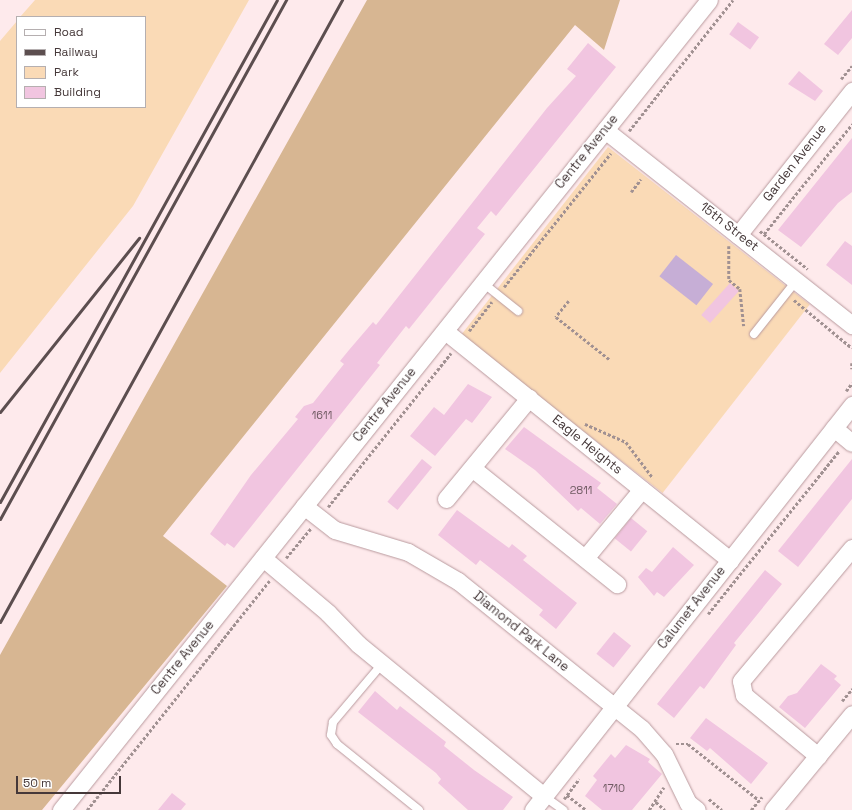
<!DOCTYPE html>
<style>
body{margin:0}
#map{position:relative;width:852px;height:810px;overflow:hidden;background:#feeaec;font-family:"Space Grotesk",sans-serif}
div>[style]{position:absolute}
.green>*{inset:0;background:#fadab6;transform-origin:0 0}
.forest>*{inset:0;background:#d7b692}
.water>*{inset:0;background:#c6aed6;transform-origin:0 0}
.building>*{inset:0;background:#f1c5e0;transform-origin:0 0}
.path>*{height:2.5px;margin-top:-1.25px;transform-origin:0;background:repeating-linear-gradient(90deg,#a19192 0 3px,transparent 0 5px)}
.roads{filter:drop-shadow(0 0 1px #b99a9e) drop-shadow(0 0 1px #b99a9e)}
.lane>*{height:8px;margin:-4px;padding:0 4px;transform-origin:4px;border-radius:4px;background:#fff}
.street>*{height:17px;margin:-8.5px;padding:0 8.5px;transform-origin:8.5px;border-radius:8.5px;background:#fff}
.rail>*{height:3px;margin:-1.5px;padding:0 1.5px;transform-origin:1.5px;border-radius:1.5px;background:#5c4e4f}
span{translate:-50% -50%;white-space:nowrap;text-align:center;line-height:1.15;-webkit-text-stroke:3px #fff;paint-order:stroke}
.number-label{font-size:11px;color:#705b63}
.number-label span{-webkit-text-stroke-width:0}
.street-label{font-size:13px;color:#453839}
.legend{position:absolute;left:16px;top:16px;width:130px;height:92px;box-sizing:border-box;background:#fff;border:1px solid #b5afb0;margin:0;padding:5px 7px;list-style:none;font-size:12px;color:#453839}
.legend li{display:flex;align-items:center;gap:8px;height:20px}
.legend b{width:20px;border:1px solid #b5afb0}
.scale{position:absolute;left:16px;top:776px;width:105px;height:18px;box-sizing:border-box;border:2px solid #453839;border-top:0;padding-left:5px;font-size:12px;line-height:14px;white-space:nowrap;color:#453839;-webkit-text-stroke:3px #fff;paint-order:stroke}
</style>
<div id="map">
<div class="green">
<div style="clip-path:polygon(35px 0,249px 0,133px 206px,0 373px,0 41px,17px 21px,17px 107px,145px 107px,145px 17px,20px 17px)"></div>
<div style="left:608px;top:147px;width:256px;height:239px;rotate:38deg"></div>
</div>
<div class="forest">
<div style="clip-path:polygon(367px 0,620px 0,604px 50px,575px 25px,163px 536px,227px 586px,42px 810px,0 810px,0 655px)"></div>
</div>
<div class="water">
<div style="left:676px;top:255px;width:47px;height:27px;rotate:38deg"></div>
</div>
<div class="building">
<div style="clip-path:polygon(852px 10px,852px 38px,838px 55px,824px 44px)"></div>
<div style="left:738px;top:22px;width:26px;height:15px;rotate:36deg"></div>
<div style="clip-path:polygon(588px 43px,616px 67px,496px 216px,491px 211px,477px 228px,485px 234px,409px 329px,406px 326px,377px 363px,380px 365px,234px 548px,227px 543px,225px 546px,210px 534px,251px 475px,298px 419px,295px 417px,304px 406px,313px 403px,344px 364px,340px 361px,349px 350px,373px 322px,376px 325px,547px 108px,576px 76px,567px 69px)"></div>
<div style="clip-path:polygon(799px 71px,823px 91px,815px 101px,788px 84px)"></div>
<div style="clip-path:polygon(852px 138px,852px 192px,838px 203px,801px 247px,778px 230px)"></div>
<div style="clip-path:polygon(845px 241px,852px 246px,852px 285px,826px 265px)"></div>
<div style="left:730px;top:283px;width:12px;height:43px;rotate:42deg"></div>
<div style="clip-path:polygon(468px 384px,492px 397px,472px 423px,466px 419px,435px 456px,410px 436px,434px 407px,444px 415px)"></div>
<div style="clip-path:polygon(524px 427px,601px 483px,597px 488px,617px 504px,600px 524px,581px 508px,578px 511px,535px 470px,505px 449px)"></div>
<div style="left:422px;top:459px;width:13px;height:55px;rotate:39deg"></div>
<div style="clip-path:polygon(852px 459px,852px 499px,798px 567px,778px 551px)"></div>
<div style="clip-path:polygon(457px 510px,509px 548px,512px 544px,527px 556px,523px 560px,577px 603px,556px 629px,539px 615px,543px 610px,507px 581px,480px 560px,476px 565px,438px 535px)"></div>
<div style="left:631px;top:518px;width:21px;height:26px;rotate:39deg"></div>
<div style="clip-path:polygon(673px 547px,694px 565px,664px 597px,657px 592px,654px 596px,638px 577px,646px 568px,652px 572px)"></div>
<div style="clip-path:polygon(765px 570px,782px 584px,734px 643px,736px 645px,704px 689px,700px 686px,674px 718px,657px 704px)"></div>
<div style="left:614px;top:632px;width:22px;height:28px;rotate:39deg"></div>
<div style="clip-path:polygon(821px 664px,837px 676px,834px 679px,841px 685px,805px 728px,779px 707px,788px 696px,797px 693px)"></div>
<div style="clip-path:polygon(375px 691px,397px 710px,400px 706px,446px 742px,444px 746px,474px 770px,513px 797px,503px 810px,468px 810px,438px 783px,441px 779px,436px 773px,358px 712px)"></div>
<div style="clip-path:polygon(706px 718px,768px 763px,751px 784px,710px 748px,707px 751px,690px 738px)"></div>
<div style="clip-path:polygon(626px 745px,650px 759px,648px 762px,662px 774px,632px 810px,602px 810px,585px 796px,597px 780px,593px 776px,611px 754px,615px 758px)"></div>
<div style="clip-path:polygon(172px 793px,186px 804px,181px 810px,158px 810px)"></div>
</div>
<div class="path">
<div style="left:841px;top:79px;width:17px;rotate:-50deg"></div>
<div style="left:629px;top:131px;width:167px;rotate:-51.6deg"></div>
<div style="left:631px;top:192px;width:16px;rotate:-52deg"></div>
<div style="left:760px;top:231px;width:61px;rotate:38.4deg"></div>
<div style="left:764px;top:234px;width:141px;rotate:-51.3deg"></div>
<div style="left:729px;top:246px;width:34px;rotate:90deg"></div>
<div style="left:729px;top:280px;width:14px;rotate:39deg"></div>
<div style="left:740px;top:289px;width:37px;rotate:84deg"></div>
<div style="left:504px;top:287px;width:171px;rotate:-51.4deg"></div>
<div style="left:794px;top:300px;width:75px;rotate:39.6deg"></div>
<div style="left:569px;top:301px;width:21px;rotate:129deg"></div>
<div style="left:556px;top:317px;width:68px;rotate:38.4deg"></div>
<div style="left:469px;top:331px;width:37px;rotate:-52deg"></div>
<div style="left:852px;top:363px;width:6px;rotate:90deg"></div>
<div style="left:846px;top:391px;width:10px;rotate:-53deg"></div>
<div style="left:585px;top:424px;width:45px;rotate:23.7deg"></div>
<div style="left:626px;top:442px;width:45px;rotate:53.1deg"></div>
<div style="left:328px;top:507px;width:197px;rotate:-51.4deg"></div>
<div style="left:286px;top:558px;width:39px;rotate:-50deg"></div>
<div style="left:708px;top:614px;width:209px;rotate:-51.2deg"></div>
<div style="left:842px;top:701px;width:16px;rotate:-50deg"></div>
<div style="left:676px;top:744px;width:12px"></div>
<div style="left:688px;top:744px;width:90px;rotate:38.3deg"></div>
<div style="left:567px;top:795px;width:24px;rotate:38deg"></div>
<div style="left:564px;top:799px;width:25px;rotate:-53deg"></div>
<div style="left:709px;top:799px;width:17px;rotate:40deg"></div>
<div style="left:656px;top:802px;width:12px;rotate:42deg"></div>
<div style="left:87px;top:810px;width:293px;rotate:-51.5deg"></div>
<div style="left:649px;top:810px;width:27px;rotate:-57deg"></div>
<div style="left:751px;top:810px;width:17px;rotate:-50deg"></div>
</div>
<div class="roads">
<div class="lane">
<div style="left:483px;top:283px;width:45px;rotate:38.7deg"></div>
<div style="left:754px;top:334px;width:68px;rotate:-51.6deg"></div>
<div style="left:382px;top:664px;width:76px;rotate:130.2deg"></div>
<div style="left:333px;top:722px;width:13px;rotate:99deg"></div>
<div style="left:331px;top:735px;width:11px;rotate:56deg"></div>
<div style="left:337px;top:744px;width:105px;rotate:38.8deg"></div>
<div style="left:544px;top:796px;width:24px;rotate:36deg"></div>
</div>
<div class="street">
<div style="left:605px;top:130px;width:315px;rotate:38.3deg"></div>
<div style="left:738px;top:235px;width:184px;rotate:-51.6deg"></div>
<div style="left:445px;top:331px;width:366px;rotate:38.8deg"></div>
<div style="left:834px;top:428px;width:23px;rotate:40deg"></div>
<div style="left:472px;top:468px;width:186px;rotate:38.7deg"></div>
<div style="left:446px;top:499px;width:131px;rotate:-50.6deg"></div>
<div style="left:304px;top:506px;width:39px;rotate:38deg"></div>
<div style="left:335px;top:530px;width:76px;rotate:16.8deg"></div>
<div style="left:408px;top:552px;width:58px;rotate:30.1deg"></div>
<div style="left:458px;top:581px;width:236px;rotate:38.8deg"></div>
<div style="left:642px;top:729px;width:33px;rotate:49deg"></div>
<div style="left:664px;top:754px;width:55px;rotate:63.9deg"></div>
<div style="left:688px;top:803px;width:11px;rotate:38deg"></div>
<div style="left:263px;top:558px;width:85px;rotate:40.2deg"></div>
<div style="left:328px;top:613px;width:43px;rotate:45.9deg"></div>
<div style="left:358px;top:644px;width:240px;rotate:39.3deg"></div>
<div style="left:585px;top:558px;width:89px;rotate:-50.4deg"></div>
<div style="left:818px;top:756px;width:96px;rotate:-140.5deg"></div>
<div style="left:744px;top:695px;width:14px;rotate:-102deg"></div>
<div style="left:741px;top:681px;width:173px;rotate:-50.2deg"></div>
<div style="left:61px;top:810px;width:1037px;rotate:-51.34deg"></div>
<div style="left:533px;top:810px;width:516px;rotate:-51.77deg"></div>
<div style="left:773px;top:810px;width:124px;rotate:-50.5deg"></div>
</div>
</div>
<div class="rail">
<div style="left:0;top:412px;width:223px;rotate:-51.4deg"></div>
<div style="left:0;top:502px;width:573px;rotate:-61.11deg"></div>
<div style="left:0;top:519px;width:593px;rotate:-61.14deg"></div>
<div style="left:0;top:622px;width:710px;rotate:-61.2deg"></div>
</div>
<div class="number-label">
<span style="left:322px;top:415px">1611</span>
<span style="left:581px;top:490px">2811</span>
<span style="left:614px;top:788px">1710</span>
</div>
<div class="street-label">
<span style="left:587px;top:152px;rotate:-51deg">Centre Avenue</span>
<span style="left:795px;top:163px;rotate:-52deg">Garden Avenue</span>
<span style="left:729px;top:227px;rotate:38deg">15th Street</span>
<span style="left:385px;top:405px;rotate:-51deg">Centre Avenue</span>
<span style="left:587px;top:445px;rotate:39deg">Eagle Heights</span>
<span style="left:692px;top:608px;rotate:-52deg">Calumet Avenue</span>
<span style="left:521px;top:632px;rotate:39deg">Diamond Park Lane</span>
<span style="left:183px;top:658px;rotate:-51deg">Centre Avenue</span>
</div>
<ul class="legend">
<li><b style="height:5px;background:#fff"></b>Road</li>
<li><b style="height:5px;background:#5c4e4f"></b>Railway</li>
<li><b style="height:11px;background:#fadab6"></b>Park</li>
<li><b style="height:11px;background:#f1c5e0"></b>Building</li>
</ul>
<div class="scale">50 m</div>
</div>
